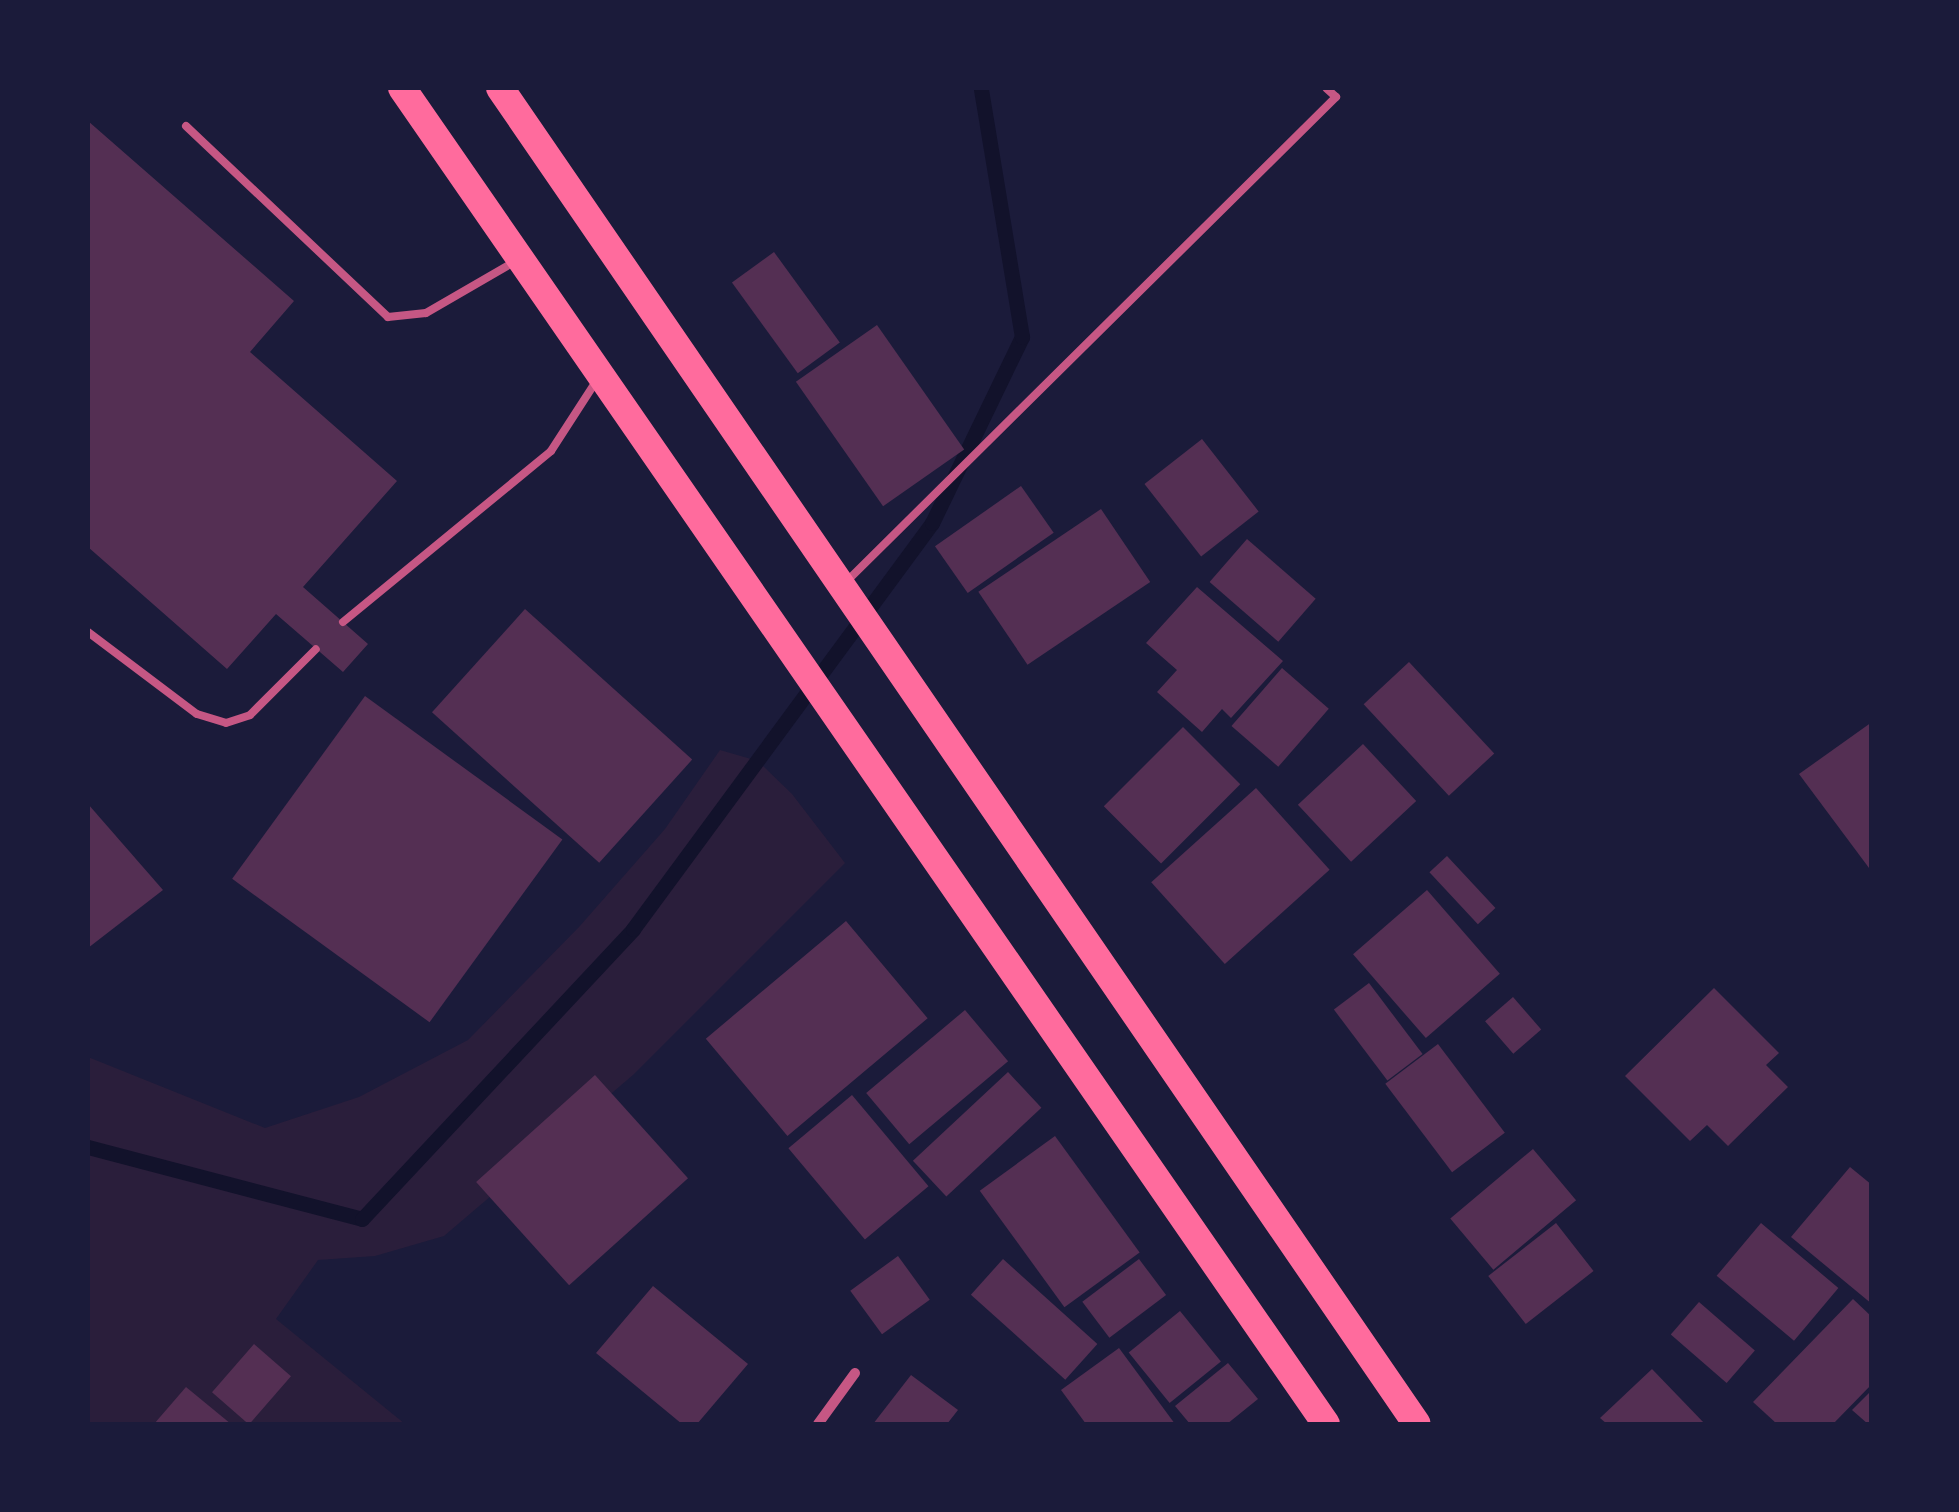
<!DOCTYPE html>
<style>
body{margin:0}
#map{position:relative;width:1959px;height:1512px;overflow:hidden;background:#1b1b3a;font-family:"Varela Round",sans-serif}
div>[style]{position:absolute}
.green>*{inset:0;background:#2a1e3b}
.stream>*{height:15px;margin:-7.5px;padding:0 7.5px;transform-origin:7.5px;border-radius:7.5px;background:#12122b}
.building>*{inset:0;background:#542f53;transform-origin:0 0}
.service>*{height:8px;margin:-4px;padding:0 4px;transform-origin:4px;border-radius:4px;background:#c65784}
.minor>*{height:10px;margin:-5px;padding:0 5px;transform-origin:5px;border-radius:5px;background:#c65784}
.trunk>*{height:28px;margin:-14px;padding:0 14px;transform-origin:14px;border-radius:14px;background:#ff6b9d}
span{translate:-50% -50%;white-space:nowrap;text-align:center;line-height:1.15;-webkit-text-stroke:9px #1b1b3a;paint-order:stroke}
.frame{position:absolute;inset:0;border:90px solid #1b1b3a;pointer-events:none}
</style>
<div id="map">
<div class="green">
<div style="clip-path:polygon(720px 750px,758px 761px,792px 794px,845px 863px,633px 1075px,444px 1236px,375px 1256px,318px 1260px,276px 1319px,405px 1424px,88px 1424px,88px 1057px,265px 1128px,359px 1097px,468px 1040px,579px 927px,665px 829px)"></div>
</div>
<div class="stream">
<div style="left:88px;top:1147px;width:283px;rotate:14.7deg"></div>
<div style="left:362px;top:1219px;width:397px;rotate:-46.9deg"></div>
<div style="left:633px;top:929px;width:504px;rotate:-53.63deg"></div>
<div style="left:932px;top:523px;width:207px;rotate:-64.2deg"></div>
<div style="left:1022px;top:337px;width:252px;rotate:-99.4deg"></div>
</div>
<div class="building">
<div style="clip-path:polygon(88px 121px,294px 301px,250px 352px,397px 481px,303px 587px,368px 644px,343px 672px,276px 614px,227px 669px,88px 547px)"></div>
<div style="left:774px;top:252px;width:112px;height:52px;rotate:54deg"></div>
<div style="left:877px;top:325px;width:152px;height:99px;rotate:55deg"></div>
<div style="left:1202px;top:439px;width:92px;height:73px;rotate:52deg"></div>
<div style="left:1021px;top:486px;width:57px;height:105px;rotate:55deg"></div>
<div style="left:1101px;top:509px;width:88px;height:148px;rotate:56deg"></div>
<div style="left:1247px;top:539px;width:91px;height:57px;rotate:41deg"></div>
<div style="clip-path:polygon(1197px 587px,1283px 661px,1231px 718px,1222px 709px,1202px 732px,1157px 692px,1177px 670px,1146px 643px)"></div>
<div style="left:525px;top:609px;width:225px;height:139px;rotate:42deg"></div>
<div style="left:1409px;top:662px;width:125px;height:62px;rotate:47deg"></div>
<div style="left:1282px;top:668px;width:62px;height:77px;rotate:41deg"></div>
<div style="left:365px;top:696px;width:244px;height:226px;rotate:36deg"></div>
<div style="clip-path:polygon(1872px 722px,1872px 872px,1799px 774px)"></div>
<div style="left:1183px;top:727px;width:81px;height:112px;rotate:45deg"></div>
<div style="left:1363px;top:744px;width:78px;height:89px;rotate:47deg"></div>
<div style="left:1256px;top:788px;width:110px;height:141px;rotate:48deg"></div>
<div style="clip-path:polygon(88px 804px,163px 890px,88px 948px)"></div>
<div style="left:1447px;top:856px;width:71px;height:24px;rotate:47deg"></div>
<div style="left:1427px;top:890px;width:111px;height:98px;rotate:49deg"></div>
<div style="left:846px;top:921px;width:127px;height:183px;rotate:50deg"></div>
<div style="left:1369px;top:983px;width:89px;height:44px;rotate:53deg"></div>
<div style="clip-path:polygon(1714px 988px,1779px 1053px,1766px 1065px,1788px 1087px,1728px 1146px,1707px 1125px,1690px 1141px,1625px 1076px)"></div>
<div style="left:1513px;top:997px;width:43px;height:37px;rotate:49deg"></div>
<div style="left:965px;top:1010px;width:67px;height:129px;rotate:50deg"></div>
<div style="left:1438px;top:1044px;width:111px;height:66px;rotate:53deg"></div>
<div style="left:1008px;top:1072px;width:49px;height:130px;rotate:47deg"></div>
<div style="left:595px;top:1075px;width:139px;height:160px;rotate:48deg"></div>
<div style="left:852px;top:1095px;width:119px;height:83px;rotate:50deg"></div>
<div style="left:1055px;top:1136px;width:144px;height:93px;rotate:54deg"></div>
<div style="left:1533px;top:1149px;width:67px;height:108px;rotate:50deg"></div>
<div style="clip-path:polygon(1850px 1167px,1872px 1185px,1872px 1304px,1791px 1237px)"></div>
<div style="left:1556px;top:1223px;width:61px;height:86px;rotate:52deg"></div>
<div style="left:1761px;top:1223px;width:101px;height:69px;rotate:40deg"></div>
<div style="left:898px;top:1256px;width:54px;height:59px;rotate:54deg"></div>
<div style="left:1003px;top:1259px;width:127px;height:48px;rotate:42deg"></div>
<div style="left:1139px;top:1259px;width:45px;height:71px;rotate:53deg"></div>
<div style="clip-path:polygon(653px 1286px,748px 1364px,697px 1424px,682px 1424px,596px 1353px)"></div>
<div style="clip-path:polygon(1853px 1299px,1872px 1317px,1872px 1384px,1833px 1424px,1777px 1424px,1753px 1402px)"></div>
<div style="left:1699px;top:1302px;width:74px;height:43px;rotate:41deg"></div>
<div style="left:1180px;top:1311px;width:65px;height:66px;rotate:51deg"></div>
<div style="left:254px;top:1344px;width:49px;height:64px;rotate:41deg"></div>
<div style="clip-path:polygon(1119px 1348px,1175px 1424px,1086px 1424px,1061px 1390px)"></div>
<div style="clip-path:polygon(1228px 1363px,1258px 1399px,1227px 1424px,1190px 1424px,1175px 1406px)"></div>
<div style="clip-path:polygon(1652px 1369px,1705px 1424px,1607px 1424px,1600px 1418px)"></div>
<div style="clip-path:polygon(911px 1375px,958px 1410px,947px 1424px,873px 1424px)"></div>
<div style="clip-path:polygon(186px 1387px,231px 1424px,154px 1424px)"></div>
<div style="clip-path:polygon(1872px 1390px,1872px 1424px,1868px 1424px,1852px 1410px)"></div>
</div>
<div class="service">
<div style="left:186px;top:126px;width:278px;rotate:43.4deg"></div>
<div style="left:388px;top:317px;width:38px;rotate:-6deg"></div>
<div style="left:426px;top:313px;width:102px;rotate:-30.1deg"></div>
<div style="left:845px;top:583px;width:691px;rotate:-44.71deg"></div>
<div style="left:1336px;top:97px;width:13px;rotate:-138deg"></div>
<div style="left:343px;top:622px;width:269px;rotate:-39.4deg"></div>
<div style="left:551px;top:451px;width:85px;rotate:-57.1deg"></div>
<div style="left:88px;top:632px;width:136px;rotate:37deg"></div>
<div style="left:197px;top:714px;width:30px;rotate:17deg"></div>
<div style="left:226px;top:723px;width:25px;rotate:-18deg"></div>
<div style="left:250px;top:715px;width:93px;rotate:-45deg"></div>
</div>
<div class="minor">
<div style="left:818px;top:1424px;width:63px;rotate:-54deg"></div>
</div>
<div class="trunk">
<div style="left:402px;top:88px;width:1624px;rotate:55.33deg"></div>
<div style="left:500px;top:88px;width:1620px;rotate:55.54deg"></div>
</div>
<div class="frame"></div>
</div>
